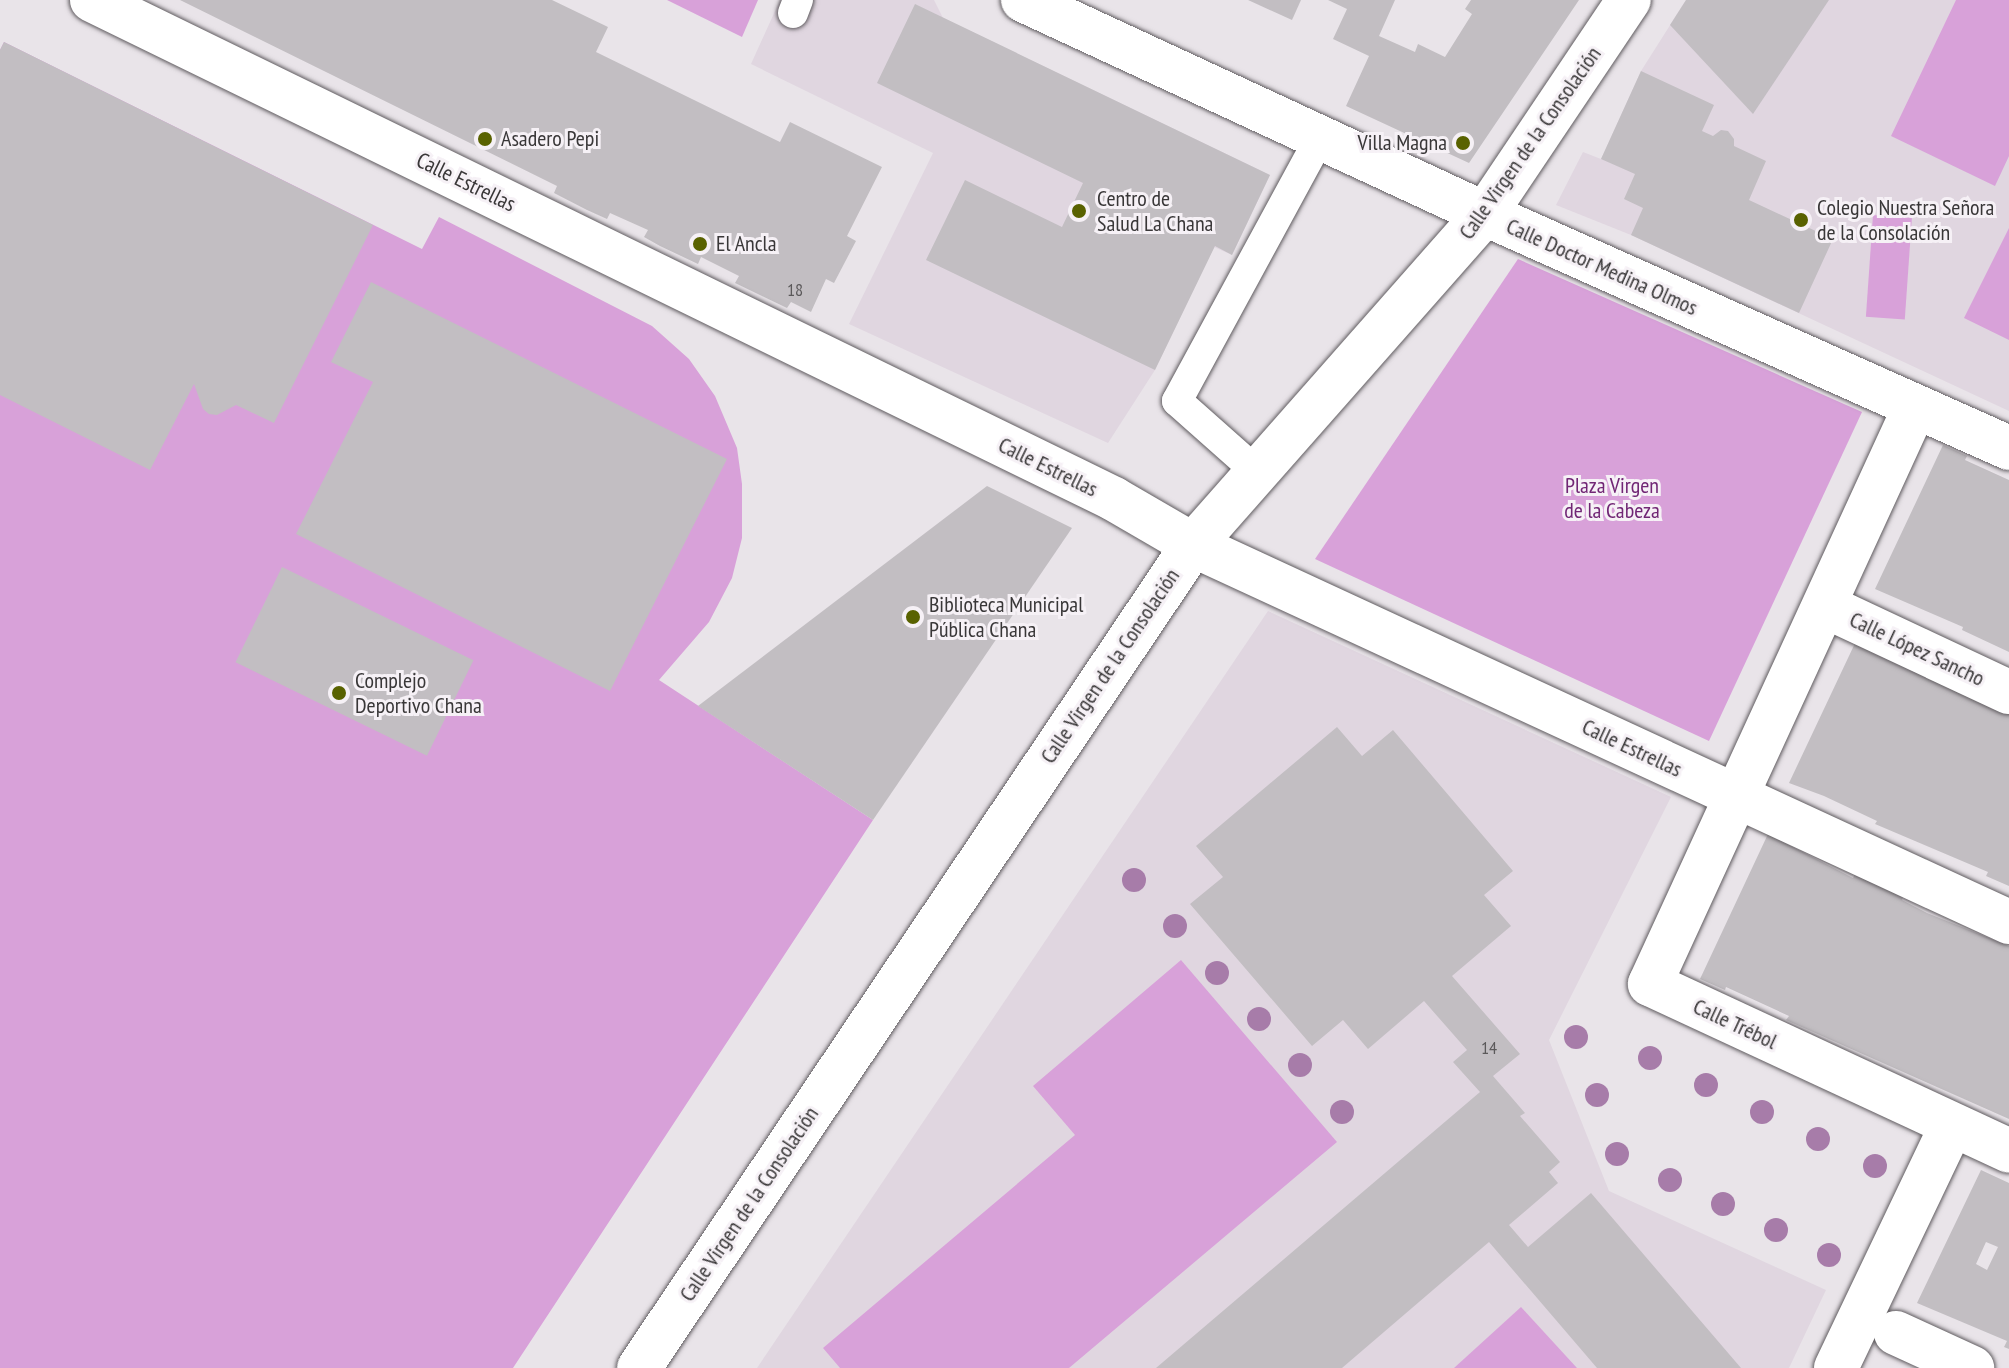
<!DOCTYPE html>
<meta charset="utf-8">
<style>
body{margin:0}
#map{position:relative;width:2009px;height:1368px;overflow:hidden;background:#e9e4e9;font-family:"PT Sans Narrow",sans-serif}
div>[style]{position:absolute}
.built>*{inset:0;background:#e0d6e0}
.green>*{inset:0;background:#d8a1d9;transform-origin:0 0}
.building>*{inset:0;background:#c2bec2;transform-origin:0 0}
.roads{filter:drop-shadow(0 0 2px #5f5b5f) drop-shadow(0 0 2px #5f5b5f)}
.lane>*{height:30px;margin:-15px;padding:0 15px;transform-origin:15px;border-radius:15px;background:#fff}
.street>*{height:44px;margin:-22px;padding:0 22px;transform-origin:22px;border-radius:22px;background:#fff}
.secondary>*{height:44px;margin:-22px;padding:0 22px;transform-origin:22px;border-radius:22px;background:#fff}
.trees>*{width:24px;height:24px;margin:-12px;border-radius:50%;background:#a77ca9}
.dots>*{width:22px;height:22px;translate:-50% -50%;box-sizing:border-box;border:4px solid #f6f1f6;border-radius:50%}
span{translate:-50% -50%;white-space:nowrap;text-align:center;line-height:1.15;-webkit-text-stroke:6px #f6f1f6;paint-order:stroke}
.number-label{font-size:18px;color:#5b595a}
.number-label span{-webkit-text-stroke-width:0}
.poi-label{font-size:22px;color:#393738}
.left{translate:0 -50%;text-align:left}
.right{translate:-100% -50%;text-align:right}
.street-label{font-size:22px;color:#393738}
.park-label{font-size:22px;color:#712675}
</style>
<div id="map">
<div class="built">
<div style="clip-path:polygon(780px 0,934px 0,943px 18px,1270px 175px,1232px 255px,1214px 247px,1155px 370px,1108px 443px,849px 324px,933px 153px,751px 64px)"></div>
<div style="clip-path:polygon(1686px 0,2009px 0,2009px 411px,1631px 235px,1556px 205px,1583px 152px,1601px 159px,1641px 71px)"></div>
<div style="clip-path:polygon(1268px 611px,1671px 797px,1549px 1040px,1609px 1191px,1826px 1290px,1789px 1368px,757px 1368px)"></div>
</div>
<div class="green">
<div style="clip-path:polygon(667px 0,758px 0,742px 37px)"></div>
<div style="clip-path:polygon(1956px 0,2009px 0,2009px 156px,1995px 186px,1891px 136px)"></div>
<div style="clip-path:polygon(4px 42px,422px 249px,439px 217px,652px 326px,689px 359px,715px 396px,737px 448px,742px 484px,742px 538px,732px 578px,709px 622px,659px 680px,873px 820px,513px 1368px,0 1368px,0 50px)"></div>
<div style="left:1873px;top:215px;width:39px;height:102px;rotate:4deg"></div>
<div style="clip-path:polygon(2009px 228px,2009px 340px,1964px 318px)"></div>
<div style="clip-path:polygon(1518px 259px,1862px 412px,1709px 741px,1315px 559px)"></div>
<div style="clip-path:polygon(1181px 960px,1337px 1142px,1069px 1368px,840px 1368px,823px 1348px,1075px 1135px,1033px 1086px)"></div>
<div style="clip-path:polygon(1521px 1307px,1577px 1368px,1454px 1368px)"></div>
</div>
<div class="building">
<div style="clip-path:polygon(180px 0,552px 0,608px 27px,596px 52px,780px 142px,790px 122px,882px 167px,847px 236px,856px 241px,834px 283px,826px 279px,811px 312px,791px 302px,787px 308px,735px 283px,739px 276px,701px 257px,698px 264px,660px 246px,644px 237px,648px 230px,610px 213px,607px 219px,587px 210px,554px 193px,557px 186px)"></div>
<div style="clip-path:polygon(1248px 0,1301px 0,1292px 20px)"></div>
<div style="clip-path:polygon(1328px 0,1395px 0,1379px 36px,1415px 52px,1418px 44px,1445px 57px,1472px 14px,1465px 9px,1471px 0,1579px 0,1469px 163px,1346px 106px,1369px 56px,1333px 39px,1347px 9px)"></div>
<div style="clip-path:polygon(1686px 0,1829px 0,1753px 114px,1670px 25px)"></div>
<div style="clip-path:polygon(915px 4px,1270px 175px,1232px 255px,1215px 246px,1155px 370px,926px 260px,965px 180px,1062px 227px,1083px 183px,877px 83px)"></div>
<div style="clip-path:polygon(4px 42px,373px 225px,274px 423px,236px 405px,217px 415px,209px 414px,203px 409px,194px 384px,150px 470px,0 395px,0 50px)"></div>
<div style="clip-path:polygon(1641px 71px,1714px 105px,1702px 131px,1713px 136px,1721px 130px,1728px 131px,1734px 139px,1734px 146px,1766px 161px,1749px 200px,1833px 239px,1799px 313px,1631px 235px,1643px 208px,1624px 199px,1635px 174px,1601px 159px)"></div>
<div style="clip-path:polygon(371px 282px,727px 459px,610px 691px,296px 534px,373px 382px,331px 362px)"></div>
<div style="clip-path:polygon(1943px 445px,1967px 456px,1965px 460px,2009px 480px,2009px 652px,1962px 630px,1963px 627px,1875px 589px)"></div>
<div style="clip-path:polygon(987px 486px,1072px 528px,873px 820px,698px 706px)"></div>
<div style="left:282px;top:567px;width:213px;height:106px;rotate:26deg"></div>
<div style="clip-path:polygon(1857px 639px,2009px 714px,2009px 886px,1986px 876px,1988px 872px,1875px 824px,1877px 821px,1824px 796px,1789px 783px)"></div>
<div style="clip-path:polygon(1337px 727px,1362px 756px,1393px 730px,1513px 871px,1484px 895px,1511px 926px,1452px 976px,1520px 1054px,1493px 1076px,1525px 1113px,1520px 1116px,1560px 1162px,1549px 1172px,1558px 1183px,1509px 1225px,1528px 1247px,1591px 1193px,1741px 1368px,1597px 1368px,1489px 1242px,1342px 1368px,1156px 1368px,1480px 1092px,1453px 1062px,1467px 1050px,1424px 1001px,1368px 1049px,1343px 1020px,1312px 1046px,1190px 904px,1223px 877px,1196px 846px)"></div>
<div style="clip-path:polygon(1768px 834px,1853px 878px,1855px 874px,1903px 897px,1902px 900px,1927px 913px,2009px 946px,2009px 1119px,1786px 1020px,1789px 1016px,1726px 987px,1725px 990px,1700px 979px)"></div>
<div style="clip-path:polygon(evenodd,1981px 1170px,2009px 1183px,2009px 1349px,2004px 1347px,2007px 1341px,1917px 1303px,1981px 1170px,1986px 1242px,1998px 1247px,1987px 1270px,1976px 1264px,1986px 1242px)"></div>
</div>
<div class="roads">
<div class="lane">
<div style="left:793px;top:13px;width:14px;rotate:-69deg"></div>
<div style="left:1257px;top:472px;width:107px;rotate:-138.4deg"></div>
<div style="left:1177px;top:401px;width:299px;rotate:-61.5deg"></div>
</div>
<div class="street">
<div style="left:92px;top:0;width:1137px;rotate:26.02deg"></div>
<div style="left:1114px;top:499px;width:91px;rotate:30.2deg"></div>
<div style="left:1193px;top:545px;width:899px;rotate:24.8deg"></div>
<div style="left:1915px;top:407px;width:635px;rotate:114.67deg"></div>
<div style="left:1650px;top:984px;width:396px;rotate:24.9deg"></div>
<div style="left:1825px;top:606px;width:203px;rotate:25.1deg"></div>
<div style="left:1896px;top:1333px;width:84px;rotate:24.7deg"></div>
<div style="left:1836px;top:1368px;width:269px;rotate:-64.5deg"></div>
</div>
<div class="secondary">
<div style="left:1023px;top:0;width:509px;rotate:24.85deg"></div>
<div style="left:1485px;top:214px;width:574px;rotate:24.06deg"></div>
<div style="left:639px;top:1368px;width:992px;rotate:-56.05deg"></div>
<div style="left:1193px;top:545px;width:441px;rotate:-48.6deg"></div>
<div style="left:1485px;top:214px;width:258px;rotate:-56.1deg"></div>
</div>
</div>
<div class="trees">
<div style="left:1134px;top:880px"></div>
<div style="left:1175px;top:926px"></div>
<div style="left:1217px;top:973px"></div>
<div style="left:1259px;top:1019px"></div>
<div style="left:1576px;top:1037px"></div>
<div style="left:1650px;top:1058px"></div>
<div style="left:1300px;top:1065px"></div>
<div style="left:1706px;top:1085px"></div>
<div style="left:1597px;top:1095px"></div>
<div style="left:1342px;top:1112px"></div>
<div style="left:1762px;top:1112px"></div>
<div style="left:1818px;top:1139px"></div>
<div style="left:1617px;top:1154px"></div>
<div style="left:1875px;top:1166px"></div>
<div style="left:1670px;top:1180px"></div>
<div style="left:1723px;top:1204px"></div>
<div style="left:1776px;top:1230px"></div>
<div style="left:1829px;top:1255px"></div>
</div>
<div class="dots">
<div style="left:485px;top:139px;background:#596200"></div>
<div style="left:1463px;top:143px;background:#596200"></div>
<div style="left:1079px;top:211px;background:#596200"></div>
<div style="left:1801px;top:220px;background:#596200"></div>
<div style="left:700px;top:244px;background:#596200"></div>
<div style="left:913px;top:617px;background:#596200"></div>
<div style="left:339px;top:693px;background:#596200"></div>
</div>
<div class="number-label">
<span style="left:795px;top:290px">18</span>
<span style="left:1489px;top:1048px">14</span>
</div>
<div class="poi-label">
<span class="left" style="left:501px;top:139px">Asadero Pepi</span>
<span class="right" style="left:1447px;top:143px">Villa Magna</span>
<span class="left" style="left:1097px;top:211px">Centro de<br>Salud La Chana</span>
<span class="left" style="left:1817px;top:220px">Colegio Nuestra Señora<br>de la Consolación</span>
<span class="left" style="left:716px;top:244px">El Ancla</span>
<span class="left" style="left:929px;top:617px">Biblioteca Municipal<br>Pública Chana</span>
<span class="left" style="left:355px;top:693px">Complejo<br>Deportivo Chana</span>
</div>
<div class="street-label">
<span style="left:1530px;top:143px;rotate:-55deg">Calle Virgen de la Consolación</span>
<span style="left:466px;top:182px;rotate:26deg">Calle Estrellas</span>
<span style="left:1602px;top:267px;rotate:24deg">Calle Doctor Medina Olmos</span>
<span style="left:1048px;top:467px;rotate:26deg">Calle Estrellas</span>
<span style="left:1917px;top:649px;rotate:25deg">Calle López Sancho</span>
<span style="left:1110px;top:666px;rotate:-56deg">Calle Virgen de la Consolación</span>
<span style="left:1632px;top:748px;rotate:25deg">Calle Estrellas</span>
<span style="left:1735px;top:1024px;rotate:25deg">Calle Trébol</span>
<span style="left:749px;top:1204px;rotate:-56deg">Calle Virgen de la Consolación</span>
</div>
<div class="park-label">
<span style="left:1612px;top:498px">Plaza Virgen<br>de la Cabeza</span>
</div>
</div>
